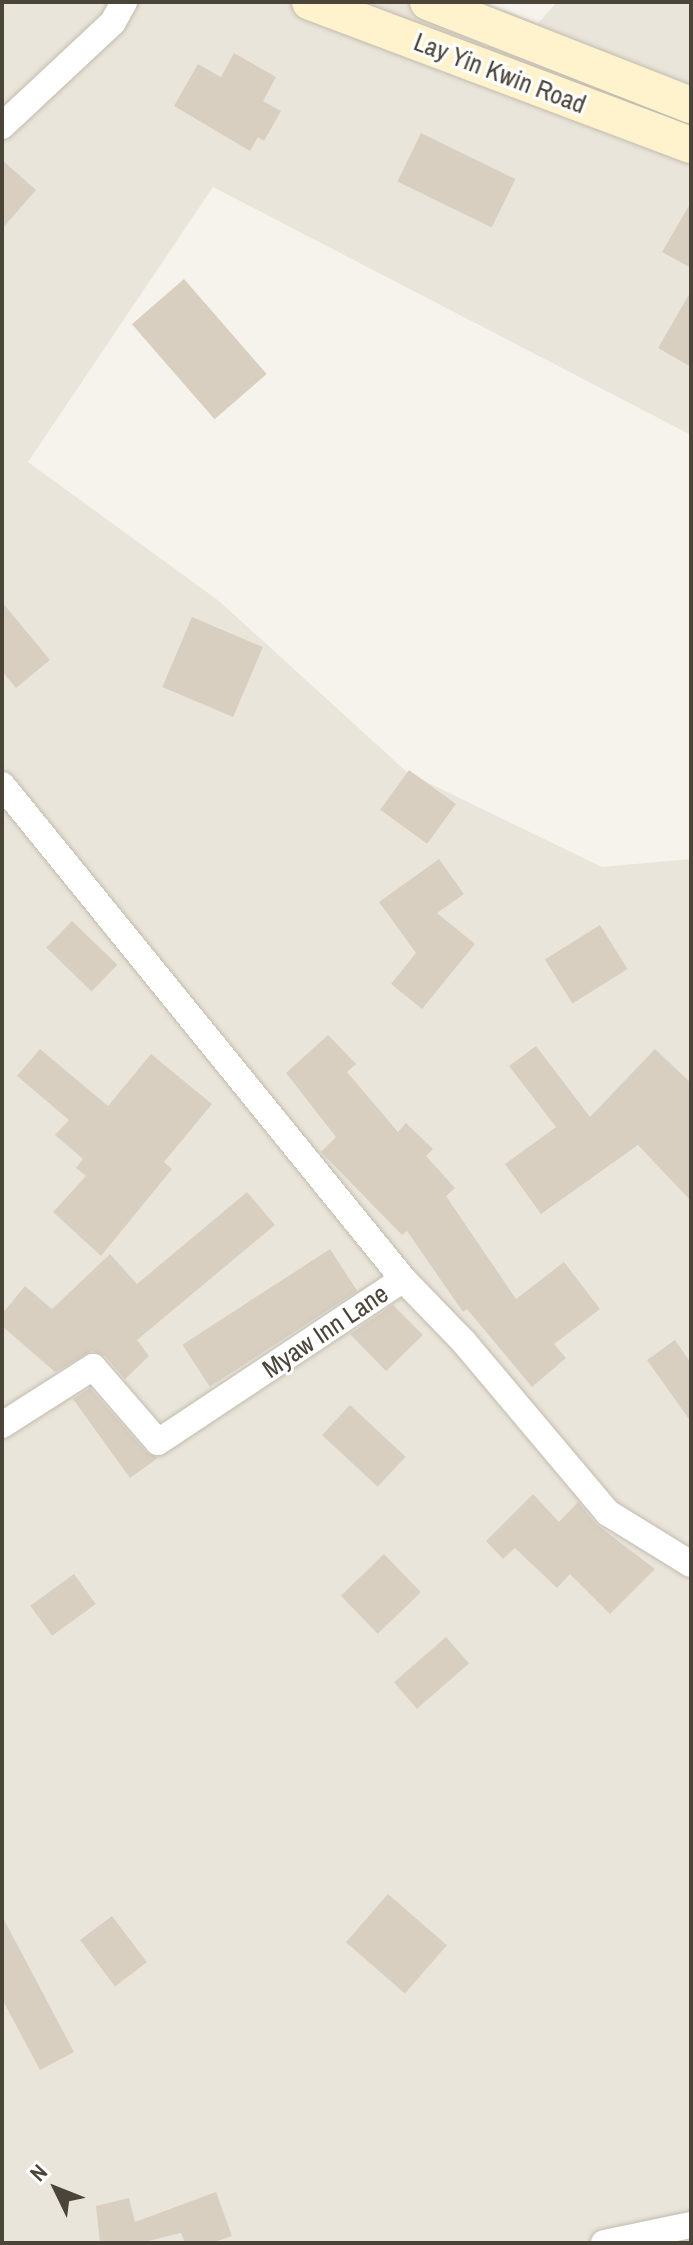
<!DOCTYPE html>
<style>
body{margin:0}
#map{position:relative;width:693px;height:2245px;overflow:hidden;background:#f6f3ec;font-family:"Archivo Narrow",sans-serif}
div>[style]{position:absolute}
.residential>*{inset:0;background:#eae5da}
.building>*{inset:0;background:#d8cfc1;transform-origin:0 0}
.roads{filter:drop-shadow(0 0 2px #c2bbae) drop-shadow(0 0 2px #c2bbae)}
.street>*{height:26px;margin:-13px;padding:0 13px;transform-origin:13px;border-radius:13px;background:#fff}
.secondary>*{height:36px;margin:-18px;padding:0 18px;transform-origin:18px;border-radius:18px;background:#fff3cd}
span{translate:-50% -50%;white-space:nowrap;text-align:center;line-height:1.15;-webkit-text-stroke:6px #fff;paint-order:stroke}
.street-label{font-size:26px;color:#4b4439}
.frame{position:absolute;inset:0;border:4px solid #4b4439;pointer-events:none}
.north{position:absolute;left:16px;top:2149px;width:80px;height:80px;-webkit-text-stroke:6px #fff;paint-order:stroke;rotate:313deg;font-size:22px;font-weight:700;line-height:32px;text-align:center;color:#4b4439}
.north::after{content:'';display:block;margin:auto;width:28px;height:36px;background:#4b4439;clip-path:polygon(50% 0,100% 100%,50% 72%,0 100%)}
</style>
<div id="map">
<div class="residential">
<div style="clip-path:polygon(2px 2px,483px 2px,538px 23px,557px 2px,691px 2px,691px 435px,213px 187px,28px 462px,219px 601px,408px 773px,602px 867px,691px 859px,691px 2243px,2px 2243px)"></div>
</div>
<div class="building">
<div style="clip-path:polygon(234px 53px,276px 77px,263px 101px,281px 111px,264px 141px,258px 137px,250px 151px,174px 106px,198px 64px,221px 77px)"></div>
<div style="left:421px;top:133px;width:105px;height:54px;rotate:26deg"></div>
<div style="clip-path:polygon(2px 160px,36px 190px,2px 229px)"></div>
<div style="clip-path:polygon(691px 202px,691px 268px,662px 252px)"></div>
<div style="left:184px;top:279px;width:126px;height:69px;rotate:49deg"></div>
<div style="clip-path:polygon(691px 291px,691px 367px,658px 348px)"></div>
<div style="clip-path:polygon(2px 602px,50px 660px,16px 688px,2px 671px)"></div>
<div style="left:192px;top:617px;width:77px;height:76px;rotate:23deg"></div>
<div style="left:409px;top:770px;width:58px;height:49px;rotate:36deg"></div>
<div style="clip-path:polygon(439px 859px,464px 894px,437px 913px,475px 944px,422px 1009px,391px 984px,416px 953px,379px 902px)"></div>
<div style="left:72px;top:921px;width:63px;height:37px;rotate:44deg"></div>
<div style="left:600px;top:925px;width:52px;height:65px;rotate:58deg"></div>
<div style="clip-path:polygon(328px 1035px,356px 1064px,347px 1072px,398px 1132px,406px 1123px,433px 1149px,426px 1156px,455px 1188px,446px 1196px,516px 1299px,564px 1262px,600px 1309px,554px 1344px,566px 1358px,532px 1387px,467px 1309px,463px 1312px,407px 1231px,402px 1235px,321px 1152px,336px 1137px,286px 1073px)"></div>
<div style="clip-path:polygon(536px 1046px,590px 1117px,655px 1049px,691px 1083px,691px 1201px,638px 1145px,541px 1214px,505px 1164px,556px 1127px,509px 1066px)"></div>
<div style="clip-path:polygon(40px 1049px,108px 1106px,151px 1054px,212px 1104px,164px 1162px,172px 1169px,101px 1256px,53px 1212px,86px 1176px,76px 1168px,83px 1159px,55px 1135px,69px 1120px,17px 1076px)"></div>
<div style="clip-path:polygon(247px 1192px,275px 1225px,137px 1340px,149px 1356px,125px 1379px,105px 1356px,92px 1351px,55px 1372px,2px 1326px,2px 1314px,25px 1286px,52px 1309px,110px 1254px,137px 1284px)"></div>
<div style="left:330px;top:1249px;width:50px;height:176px;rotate:57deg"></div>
<div style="clip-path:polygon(393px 1305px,423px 1335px,386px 1371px,350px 1334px)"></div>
<div style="clip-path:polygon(675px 1340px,691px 1363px,691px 1422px,647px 1360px)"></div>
<div style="clip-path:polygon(90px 1388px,146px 1452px,158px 1458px,130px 1478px,73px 1399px)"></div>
<div style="left:350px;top:1405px;width:76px;height:41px;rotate:43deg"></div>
<div style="clip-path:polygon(533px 1494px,559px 1522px,578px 1502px,596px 1524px,655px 1569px,610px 1614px,570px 1574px,557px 1588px,515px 1548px,503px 1559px,486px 1541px)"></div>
<div style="left:384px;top:1554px;width:53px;height:60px;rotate:46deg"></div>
<div style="left:74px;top:1574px;width:37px;height:54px;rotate:54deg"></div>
<div style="left:446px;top:1637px;width:35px;height:69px;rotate:49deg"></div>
<div style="left:388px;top:1894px;width:78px;height:64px;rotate:41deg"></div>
<div style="clip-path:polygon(2px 1916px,74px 2052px,40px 2070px,2px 1999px)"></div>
<div style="left:112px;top:1916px;width:58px;height:40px;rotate:53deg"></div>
<div style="clip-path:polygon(216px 2192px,232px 2236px,212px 2243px,185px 2243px,181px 2233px,140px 2243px,100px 2243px,96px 2206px,129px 2198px,135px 2222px)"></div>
</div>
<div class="roads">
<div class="street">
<div style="left:2px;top:126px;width:152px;rotate:-43.1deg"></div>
<div style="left:113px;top:22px;width:23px;rotate:-61deg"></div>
<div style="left:2px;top:785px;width:636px;rotate:50.93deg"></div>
<div style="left:2px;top:1425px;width:108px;rotate:-32.5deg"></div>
<div style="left:93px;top:1367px;width:99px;rotate:49.1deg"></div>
<div style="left:158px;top:1442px;width:294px;rotate:-33.6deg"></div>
<div style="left:403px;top:1279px;width:88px;rotate:45.9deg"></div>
<div style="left:464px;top:1342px;width:224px;rotate:49.9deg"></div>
<div style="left:608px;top:1513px;width:97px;rotate:31.6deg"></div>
<div style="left:604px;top:2243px;width:89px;rotate:-11.7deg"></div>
</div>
<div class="secondary">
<div style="left:310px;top:2px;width:407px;rotate:20.6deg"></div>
<div style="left:428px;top:2px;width:282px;rotate:21.4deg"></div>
</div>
</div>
<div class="street-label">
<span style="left:500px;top:73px;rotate:21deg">Lay Yin Kwin Road</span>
<span style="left:325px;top:1331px;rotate:-34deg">Myaw Inn Lane</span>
</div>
<div class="frame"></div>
<div class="north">N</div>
</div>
